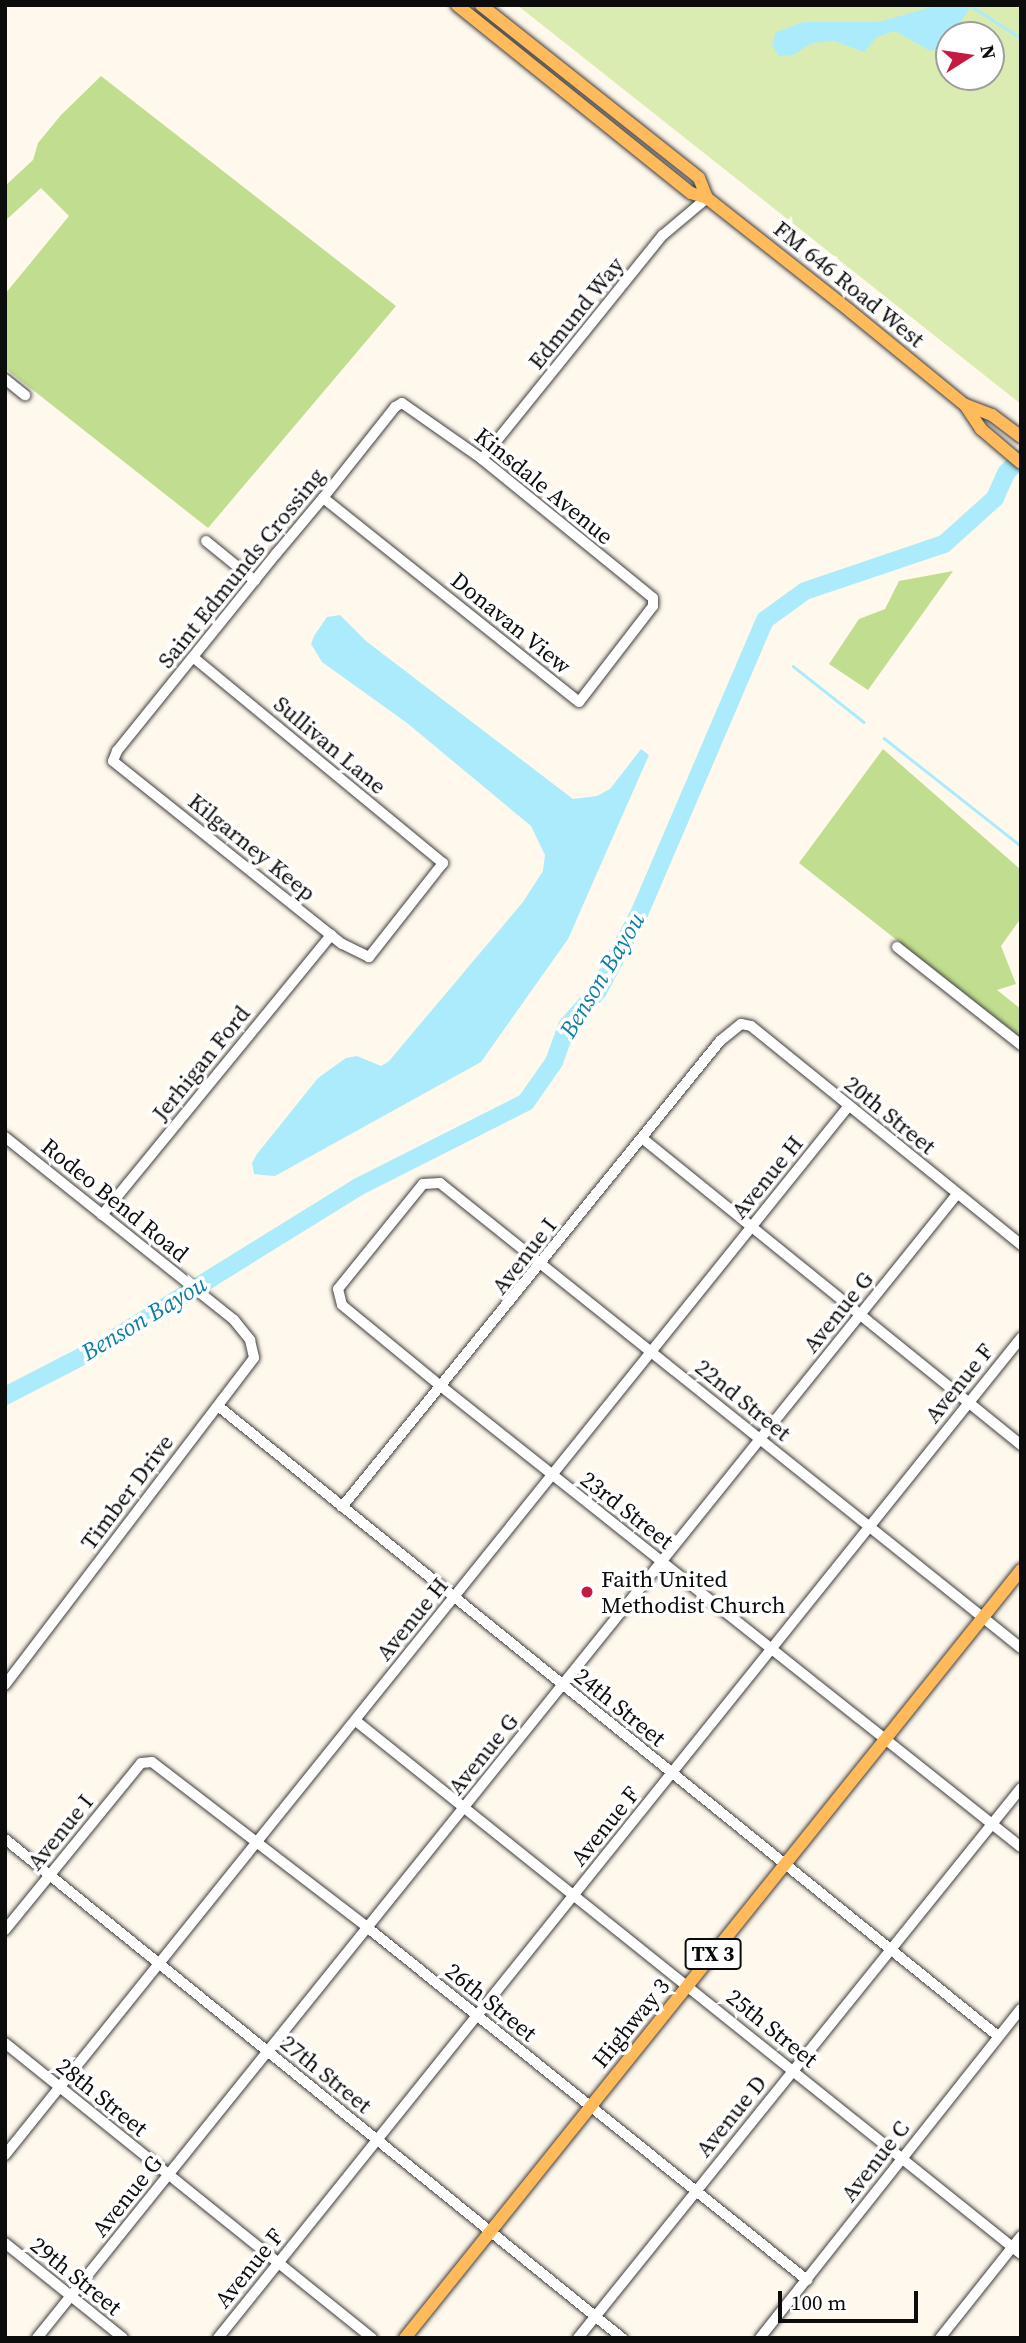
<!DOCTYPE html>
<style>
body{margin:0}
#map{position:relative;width:1026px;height:2343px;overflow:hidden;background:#fff8ec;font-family:"Source Serif 4",serif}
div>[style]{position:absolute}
.green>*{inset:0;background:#dbecb2}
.forest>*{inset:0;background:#c1de90}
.water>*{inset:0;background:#acebfb}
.stream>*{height:2.5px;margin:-1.25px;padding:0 1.25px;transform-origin:1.25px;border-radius:1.25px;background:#acebfb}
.river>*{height:18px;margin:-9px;padding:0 9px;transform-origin:9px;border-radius:9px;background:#acebfb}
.roads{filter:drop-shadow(0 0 2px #3f3f3f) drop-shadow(0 0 2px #3f3f3f)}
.minor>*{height:10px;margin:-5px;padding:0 5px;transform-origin:5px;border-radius:5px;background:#fff}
.major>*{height:12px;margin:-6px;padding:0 6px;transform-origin:6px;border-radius:6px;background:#ffba5c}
.dots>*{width:19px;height:19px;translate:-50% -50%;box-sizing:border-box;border:4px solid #fff;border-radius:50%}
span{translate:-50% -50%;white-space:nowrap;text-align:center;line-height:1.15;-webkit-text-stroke:7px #fff;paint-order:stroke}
.shield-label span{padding:2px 5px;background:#fff;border:2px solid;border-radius:5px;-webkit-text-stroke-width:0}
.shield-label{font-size:21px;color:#0c0c0c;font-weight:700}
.street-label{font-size:23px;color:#0c0c0c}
.poi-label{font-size:23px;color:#0c0c0c}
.left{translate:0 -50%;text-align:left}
.water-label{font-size:24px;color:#0c7fa7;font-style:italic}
.frame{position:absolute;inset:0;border:7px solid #0c0c0c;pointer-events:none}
.north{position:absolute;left:935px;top:21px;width:70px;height:70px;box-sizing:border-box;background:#fff;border:2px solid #9e9e9e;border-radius:50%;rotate:78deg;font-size:19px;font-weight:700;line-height:28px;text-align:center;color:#0c0c0c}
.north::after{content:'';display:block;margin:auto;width:24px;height:32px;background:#c71a41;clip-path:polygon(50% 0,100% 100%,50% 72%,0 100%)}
.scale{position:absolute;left:778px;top:2291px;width:140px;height:32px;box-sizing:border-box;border:4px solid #0c0c0c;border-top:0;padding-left:9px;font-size:21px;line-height:24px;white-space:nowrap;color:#0c0c0c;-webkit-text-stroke:5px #fff;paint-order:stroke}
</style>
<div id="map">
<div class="green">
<div style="clip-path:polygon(evenodd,517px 5px,1021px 5px,1021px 404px,517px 5px,949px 35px,991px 35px,991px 77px,949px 77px,949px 35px)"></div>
</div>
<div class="forest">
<div style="clip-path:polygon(101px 76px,396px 306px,208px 528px,5px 368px,5px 294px,69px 216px,41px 188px,5px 221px,5px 186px,33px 160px,38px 143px,61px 115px)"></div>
<div style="clip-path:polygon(953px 571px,868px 690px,829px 664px,859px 619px,885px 609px,899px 581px)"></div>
<div style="clip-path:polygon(883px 749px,1021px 870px,1021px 918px,1001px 946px,1016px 984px,997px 990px,1021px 1009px,1021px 1038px,799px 863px)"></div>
</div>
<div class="water">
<div style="clip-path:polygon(938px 5px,971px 6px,944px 47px,930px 51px,895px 31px,877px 37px,864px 52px,834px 41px,812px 43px,793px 55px,779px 56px,772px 45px,776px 32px,803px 22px,879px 22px)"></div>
<div style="clip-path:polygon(340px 615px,366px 641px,573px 799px,597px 796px,610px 789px,641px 749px,649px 755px,568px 939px,481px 1062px,275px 1176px,262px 1175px,254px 1174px,252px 1163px,257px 1154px,318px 1078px,346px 1058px,357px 1056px,381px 1066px,389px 1061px,523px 902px,543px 871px,545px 855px,531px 826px,407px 723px,322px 662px,311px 644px,314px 636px,327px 617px)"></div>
</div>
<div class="stream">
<div style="left:971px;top:6px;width:59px;rotate:32.6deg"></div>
<div style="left:749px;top:655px;width:4px"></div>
<div style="left:793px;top:666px;width:90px;rotate:38.3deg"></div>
<div style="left:884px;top:738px;width:174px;rotate:38.2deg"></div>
</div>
<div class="river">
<div style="left:5px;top:1396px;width:107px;rotate:-27.3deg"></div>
<div style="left:100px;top:1347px;width:304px;rotate:-31.8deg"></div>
<div style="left:358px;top:1187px;width:188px;rotate:-26.8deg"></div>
<div style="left:526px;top:1102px;width:49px;rotate:-55deg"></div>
<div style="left:554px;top:1062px;width:38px;rotate:-70deg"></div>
<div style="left:567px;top:1026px;width:47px;rotate:-48.5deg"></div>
<div style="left:598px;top:991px;width:87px;rotate:-62deg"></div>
<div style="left:639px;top:914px;width:320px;rotate:-66.8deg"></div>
<div style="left:765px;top:620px;width:49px;rotate:-35.9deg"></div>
<div style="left:805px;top:591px;width:147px;rotate:-18.7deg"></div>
<div style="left:944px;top:544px;width:69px;rotate:-42deg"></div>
<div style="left:995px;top:498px;width:27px;rotate:-66deg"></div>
<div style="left:1006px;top:473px;width:21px;rotate:-45deg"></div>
</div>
<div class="roads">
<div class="minor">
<div style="left:5px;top:379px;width:26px;rotate:39deg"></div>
<div style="left:482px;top:459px;width:288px;rotate:-51.1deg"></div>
<div style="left:663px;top:235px;width:57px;rotate:-40.1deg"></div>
<div style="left:206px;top:541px;width:63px;rotate:39.2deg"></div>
<div style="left:193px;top:657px;width:324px;rotate:39.5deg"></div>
<div style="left:443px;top:863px;width:120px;rotate:128.2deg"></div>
<div style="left:369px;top:957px;width:30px;rotate:-154deg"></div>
<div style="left:342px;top:944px;width:293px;rotate:-141.4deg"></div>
<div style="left:113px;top:761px;width:11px;rotate:-68deg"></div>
<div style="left:117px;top:751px;width:253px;rotate:-51.1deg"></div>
<div style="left:276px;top:554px;width:73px;rotate:-50deg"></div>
<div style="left:323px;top:498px;width:116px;rotate:-51.6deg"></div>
<div style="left:395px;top:407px;width:8px;rotate:-30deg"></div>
<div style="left:402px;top:403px;width:98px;rotate:35deg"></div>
<div style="left:482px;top:459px;width:220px;rotate:39.1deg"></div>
<div style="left:653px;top:598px;width:8px;rotate:90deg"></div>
<div style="left:653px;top:606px;width:121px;rotate:127.6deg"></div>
<div style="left:579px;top:702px;width:327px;rotate:-141.4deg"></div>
<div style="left:897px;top:947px;width:158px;rotate:38.3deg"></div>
<div style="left:5px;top:1137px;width:293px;rotate:38.6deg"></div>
<div style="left:234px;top:1320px;width:26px;rotate:51deg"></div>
<div style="left:250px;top:1340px;width:18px;rotate:77deg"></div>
<div style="left:254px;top:1358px;width:411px;rotate:127.3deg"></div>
<div style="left:642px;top:1138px;width:488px;rotate:39deg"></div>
<div style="left:102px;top:1215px;width:362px;rotate:-50.7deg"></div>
<div style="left:218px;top:1406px;width:1003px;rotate:38.93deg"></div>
<div style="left:342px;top:1507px;width:600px;rotate:-50.95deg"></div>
<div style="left:720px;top:1041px;width:27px;rotate:-39deg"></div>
<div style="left:741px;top:1024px;width:10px;rotate:11deg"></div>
<div style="left:751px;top:1026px;width:348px;rotate:39deg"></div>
<div style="left:1021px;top:1648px;width:744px;rotate:-141.33deg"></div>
<div style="left:440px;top:1183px;width:17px;rotate:177deg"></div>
<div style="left:423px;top:1184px;width:135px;rotate:129deg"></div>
<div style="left:338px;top:1289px;width:16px;rotate:76deg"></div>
<div style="left:342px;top:1305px;width:129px;rotate:39.4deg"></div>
<div style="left:442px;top:1387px;width:739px;rotate:38.47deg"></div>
<div style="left:356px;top:1721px;width:852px;rotate:38.71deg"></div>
<div style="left:5px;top:1839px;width:794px;rotate:38.96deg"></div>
<div style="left:5px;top:1930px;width:215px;rotate:-50.8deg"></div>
<div style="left:141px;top:1763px;width:11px;rotate:-5deg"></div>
<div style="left:152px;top:1762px;width:272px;rotate:37.5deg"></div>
<div style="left:368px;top:1928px;width:563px;rotate:38.72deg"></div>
<div style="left:5px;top:2043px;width:471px;rotate:38.8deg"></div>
<div style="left:5px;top:2155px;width:1345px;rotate:-51.19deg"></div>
<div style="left:5px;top:2243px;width:151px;rotate:38.8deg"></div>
<div style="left:37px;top:2338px;width:1468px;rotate:-51.19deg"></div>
<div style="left:218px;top:2338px;width:1283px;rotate:-51.24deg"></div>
<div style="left:578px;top:2338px;width:706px;rotate:-51.15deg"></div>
<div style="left:760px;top:2338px;width:420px;rotate:-51.6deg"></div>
<div style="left:940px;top:2338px;width:130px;rotate:-51.5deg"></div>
</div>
<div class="major">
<div style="left:457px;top:5px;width:300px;rotate:38.8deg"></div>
<div style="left:691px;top:193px;width:17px;rotate:17deg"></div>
<div style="left:707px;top:198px;width:182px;rotate:38.3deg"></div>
<div style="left:850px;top:311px;width:149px;rotate:39.3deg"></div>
<div style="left:965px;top:405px;width:29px;rotate:56deg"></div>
<div style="left:981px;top:429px;width:52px;rotate:40.4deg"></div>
<div style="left:481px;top:5px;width:278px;rotate:38.4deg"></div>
<div style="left:699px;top:178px;width:22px;rotate:68deg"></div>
<div style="left:966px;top:405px;width:28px;rotate:21deg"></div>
<div style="left:992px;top:415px;width:36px;rotate:37deg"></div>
<div style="left:405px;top:2338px;width:985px;rotate:-51.27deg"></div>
</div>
</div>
<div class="dots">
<div style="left:587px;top:1592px;background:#c71a41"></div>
</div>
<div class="shield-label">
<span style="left:713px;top:1954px">TX 3</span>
</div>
<div class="street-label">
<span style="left:849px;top:284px;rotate:39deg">FM 646 Road West</span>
<span style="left:576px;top:313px;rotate:-51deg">Edmund Way</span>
<span style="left:544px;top:486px;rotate:39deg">Kinsdale Avenue</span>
<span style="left:241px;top:568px;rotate:-51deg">Saint Edmunds Crossing</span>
<span style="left:511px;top:623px;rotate:39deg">Donavan View</span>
<span style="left:330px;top:745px;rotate:40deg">Sullivan Lane</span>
<span style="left:252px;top:847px;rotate:39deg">Kilgarney Keep</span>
<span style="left:201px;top:1063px;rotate:-51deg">Jerhigan Ford</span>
<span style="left:890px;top:1115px;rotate:39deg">20th Street</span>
<span style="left:767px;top:1177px;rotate:-51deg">Avenue H</span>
<span style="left:115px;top:1200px;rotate:39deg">Rodeo Bend Road</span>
<span style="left:524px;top:1256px;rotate:-52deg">Avenue I</span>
<span style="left:838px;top:1312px;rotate:-51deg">Avenue G</span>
<span style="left:959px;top:1383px;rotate:-51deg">Avenue F</span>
<span style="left:743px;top:1400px;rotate:39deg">22nd Street</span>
<span style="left:127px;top:1492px;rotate:-53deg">Timber Drive</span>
<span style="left:627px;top:1510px;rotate:38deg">23rd Street</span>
<span style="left:412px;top:1619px;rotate:-51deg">Avenue H</span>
<span style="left:620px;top:1707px;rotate:39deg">24th Street</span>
<span style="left:483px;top:1754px;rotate:-51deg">Avenue G</span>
<span style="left:605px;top:1826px;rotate:-51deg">Avenue F</span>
<span style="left:60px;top:1832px;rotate:-51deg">Avenue I</span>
<span style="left:491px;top:2002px;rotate:39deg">26th Street</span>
<span style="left:631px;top:2023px;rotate:-51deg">Highway 3</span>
<span style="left:772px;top:2028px;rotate:39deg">25th Street</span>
<span style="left:326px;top:2074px;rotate:39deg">27th Street</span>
<span style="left:102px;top:2097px;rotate:39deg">28th Street</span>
<span style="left:731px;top:2116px;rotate:-51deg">Avenue D</span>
<span style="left:875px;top:2161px;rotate:-52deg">Avenue C</span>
<span style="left:127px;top:2196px;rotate:-51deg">Avenue G</span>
<span style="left:249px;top:2268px;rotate:-51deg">Avenue F</span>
<span style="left:76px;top:2276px;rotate:39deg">29th Street</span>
</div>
<div class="poi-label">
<span class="left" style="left:601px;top:1592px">Faith United<br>Methodist Church</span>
</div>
<div class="water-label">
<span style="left:602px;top:975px;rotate:-59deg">Benson Bayou</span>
<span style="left:144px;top:1318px;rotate:-31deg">Benson Bayou</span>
</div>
<div class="frame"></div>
<div class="north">N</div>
<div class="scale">100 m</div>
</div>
